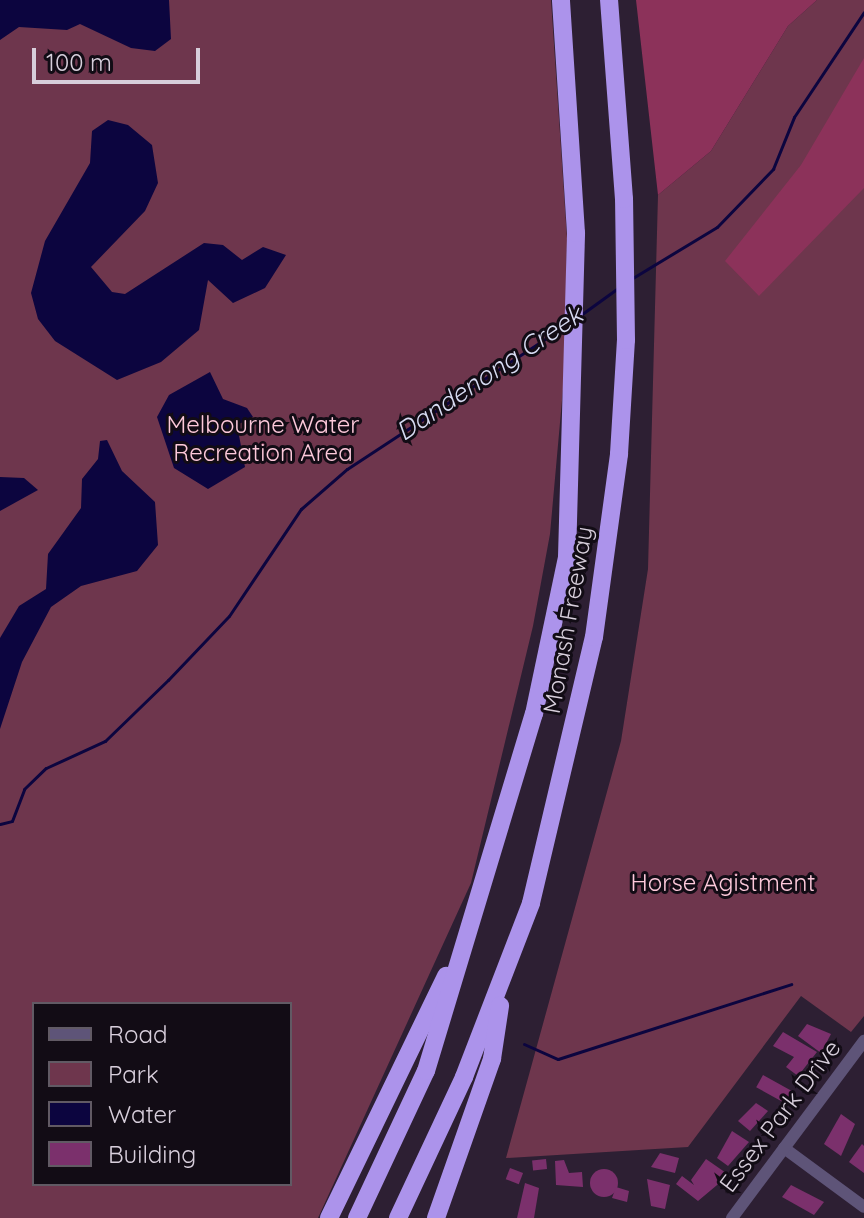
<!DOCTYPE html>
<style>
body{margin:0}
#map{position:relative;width:864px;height:1218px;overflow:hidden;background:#2d1f33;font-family:Quicksand,sans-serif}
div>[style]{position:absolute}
.green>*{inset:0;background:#6e364d}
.forest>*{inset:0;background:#8c325a}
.water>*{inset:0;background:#0c053f}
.stream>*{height:3px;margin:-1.5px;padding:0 1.5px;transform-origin:1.5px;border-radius:1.5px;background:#0c053f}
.building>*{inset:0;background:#7b306c;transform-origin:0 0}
.round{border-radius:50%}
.minor>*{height:12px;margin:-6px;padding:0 6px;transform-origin:6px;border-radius:6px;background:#5e5478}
.highway>*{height:18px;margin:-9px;padding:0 9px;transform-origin:9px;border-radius:9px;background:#ac93eb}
span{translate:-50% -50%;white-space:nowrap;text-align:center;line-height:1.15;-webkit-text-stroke:6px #120c15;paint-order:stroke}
.park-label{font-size:24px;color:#fdc9db}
.street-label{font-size:24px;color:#d7cedb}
.water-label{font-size:26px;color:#d7dbf2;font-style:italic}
.legend{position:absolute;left:32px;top:1002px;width:260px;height:184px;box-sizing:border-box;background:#120c15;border:2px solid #615a64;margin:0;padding:10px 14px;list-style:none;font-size:24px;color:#d7cedb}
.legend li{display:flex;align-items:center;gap:16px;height:40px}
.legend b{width:40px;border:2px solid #615a64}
.scale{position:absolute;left:32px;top:48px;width:168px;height:36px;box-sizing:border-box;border:4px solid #d7cedb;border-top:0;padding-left:10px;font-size:24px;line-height:28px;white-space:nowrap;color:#d7cedb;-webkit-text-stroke:6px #120c15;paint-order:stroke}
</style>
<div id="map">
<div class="green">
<div style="clip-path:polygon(evenodd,0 0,551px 0,567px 238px,565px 367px,550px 534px,533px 626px,471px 883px,318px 1218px,0 1218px,0 0,34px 1004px,290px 1004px,290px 1184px,34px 1184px,34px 1004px)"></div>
<div style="clip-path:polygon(817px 0,864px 0,864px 1016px,851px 1032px,801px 996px,688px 1147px,506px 1158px,621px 741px,648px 569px,658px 195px,711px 151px,788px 26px)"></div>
</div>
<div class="forest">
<div style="clip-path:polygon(636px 0,817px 0,788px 26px,711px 151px,658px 195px)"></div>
<div style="clip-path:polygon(864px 58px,864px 188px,759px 296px,725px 261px,801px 165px)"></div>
</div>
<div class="water">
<div style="clip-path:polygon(0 0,169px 0,171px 39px,155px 51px,131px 48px,80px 24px,67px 30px,19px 27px,0 40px)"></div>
<div style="clip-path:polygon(108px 120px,128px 125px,152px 145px,158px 183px,145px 211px,91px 267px,112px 292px,125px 294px,204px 243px,223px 245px,242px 260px,263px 247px,286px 255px,265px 288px,233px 303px,208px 280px,199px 330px,161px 362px,117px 380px,55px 341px,38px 319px,31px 293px,45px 241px,90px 163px,92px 131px)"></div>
<div style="clip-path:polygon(210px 372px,223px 399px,247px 408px,253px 417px,237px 425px,245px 467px,208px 489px,174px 468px,157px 417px,169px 395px)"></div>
<div style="clip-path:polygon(107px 440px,122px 471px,155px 502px,158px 545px,137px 571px,81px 586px,51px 607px,22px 662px,0 729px,0 638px,19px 606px,46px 589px,48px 554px,81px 508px,82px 479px,98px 459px,100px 441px)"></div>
<div style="clip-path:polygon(0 477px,24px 478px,38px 490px,0 511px)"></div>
</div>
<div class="stream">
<div style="left:631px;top:279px;width:100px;rotate:-31.2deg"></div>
<div style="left:717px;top:227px;width:81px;rotate:-46deg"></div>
<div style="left:773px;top:169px;width:56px;rotate:-68deg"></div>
<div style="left:794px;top:117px;width:126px;rotate:-56.3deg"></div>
<div style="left:582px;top:314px;width:44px;rotate:-35.8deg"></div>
<div style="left:0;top:824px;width:12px;rotate:-14deg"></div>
<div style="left:12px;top:821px;width:34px;rotate:-69deg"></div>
<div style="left:24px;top:789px;width:30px;rotate:-44deg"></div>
<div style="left:46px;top:768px;width:65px;rotate:-24.6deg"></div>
<div style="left:105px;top:741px;width:88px;rotate:-44.1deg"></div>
<div style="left:168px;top:680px;width:88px;rotate:-46.4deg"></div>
<div style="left:229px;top:616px;width:129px;rotate:-56.1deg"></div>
<div style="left:301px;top:509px;width:61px;rotate:-41deg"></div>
<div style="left:347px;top:469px;width:262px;rotate:-33.3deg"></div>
<div style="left:524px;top:1044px;width:37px;rotate:24deg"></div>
<div style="left:558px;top:1059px;width:245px;rotate:-17.8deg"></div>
</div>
<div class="building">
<div style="clip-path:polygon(807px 1024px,831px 1034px,821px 1053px,798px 1036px)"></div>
<div style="clip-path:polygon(783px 1032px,817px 1052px,798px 1076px,786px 1067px,794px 1057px,773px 1046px)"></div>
<div style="left:763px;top:1075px;width:33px;height:14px;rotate:29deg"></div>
<div style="clip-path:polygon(756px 1103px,768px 1111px,750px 1131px,738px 1121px)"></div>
<div style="clip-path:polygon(841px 1114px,855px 1124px,841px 1156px,824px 1144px)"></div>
<div style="clip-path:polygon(732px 1131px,749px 1142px,728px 1166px,717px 1158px)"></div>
<div style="clip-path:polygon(862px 1144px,864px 1146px,864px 1173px,849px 1162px)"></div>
<div style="clip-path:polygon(660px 1153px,679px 1158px,675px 1173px,651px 1167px)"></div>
<div style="left:546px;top:1159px;width:10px;height:14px;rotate:84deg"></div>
<div style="clip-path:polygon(706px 1159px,729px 1175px,698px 1201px,676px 1184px,682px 1176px,694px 1185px,691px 1180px)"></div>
<div style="clip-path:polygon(564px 1160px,569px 1173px,582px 1172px,583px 1187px,556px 1185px,555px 1161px)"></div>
<div style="left:510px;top:1168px;width:14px;height:12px;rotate:21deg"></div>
<div class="round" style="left:590px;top:1169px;width:28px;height:28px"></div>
<div style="clip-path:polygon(647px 1179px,670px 1185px,665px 1209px,651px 1206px)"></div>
<div style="clip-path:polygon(525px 1183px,539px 1188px,534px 1218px,517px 1218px)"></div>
<div style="clip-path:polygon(791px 1185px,824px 1202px,814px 1215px,782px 1197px)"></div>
<div style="clip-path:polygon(616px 1187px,629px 1191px,627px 1202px,612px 1198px)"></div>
</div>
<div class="minor">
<div style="left:784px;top:1148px;width:99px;rotate:36.4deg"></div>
<div style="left:732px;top:1218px;width:221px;rotate:-53.3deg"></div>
</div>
<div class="highway">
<div style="left:329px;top:1218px;width:269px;rotate:-64.2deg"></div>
<div style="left:357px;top:1218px;width:162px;rotate:-64.9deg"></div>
<div style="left:426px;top:1071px;width:373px;rotate:-73.2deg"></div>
<div style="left:534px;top:714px;width:160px;rotate:-78.1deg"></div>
<div style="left:567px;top:557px;width:324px;rotate:-88.4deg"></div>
<div style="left:576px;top:233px;width:233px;rotate:-93.7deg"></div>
<div style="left:398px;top:1218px;width:156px;rotate:-64.9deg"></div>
<div style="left:464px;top:1077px;width:186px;rotate:-68.9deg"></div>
<div style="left:531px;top:903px;width:273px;rotate:-76.7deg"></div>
<div style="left:594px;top:637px;width:185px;rotate:-82.2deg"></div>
<div style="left:619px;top:454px;width:114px;rotate:-86.5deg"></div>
<div style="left:626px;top:340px;width:141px;rotate:-90.8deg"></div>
<div style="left:624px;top:199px;width:200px;rotate:-94.3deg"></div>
<div style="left:436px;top:1218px;width:169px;rotate:-70.6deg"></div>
<div style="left:492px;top:1059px;width:54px;rotate:-81.4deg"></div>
</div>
<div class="park-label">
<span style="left:263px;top:439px">Melbourne Water<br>Recreation Area</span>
<span style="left:723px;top:883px">Horse Agistment</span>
</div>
<div class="street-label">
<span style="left:568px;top:620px;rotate:-80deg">Monash Freeway</span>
<span style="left:780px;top:1116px;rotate:-53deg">Essex Park Drive</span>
</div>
<div class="water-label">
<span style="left:489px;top:373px;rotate:-34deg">Dandenong Creek</span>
</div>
<ul class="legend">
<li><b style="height:10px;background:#5e5478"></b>Road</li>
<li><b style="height:22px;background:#6e364d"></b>Park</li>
<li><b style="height:22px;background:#0c053f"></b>Water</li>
<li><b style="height:22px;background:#7b306c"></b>Building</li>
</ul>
<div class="scale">100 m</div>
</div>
